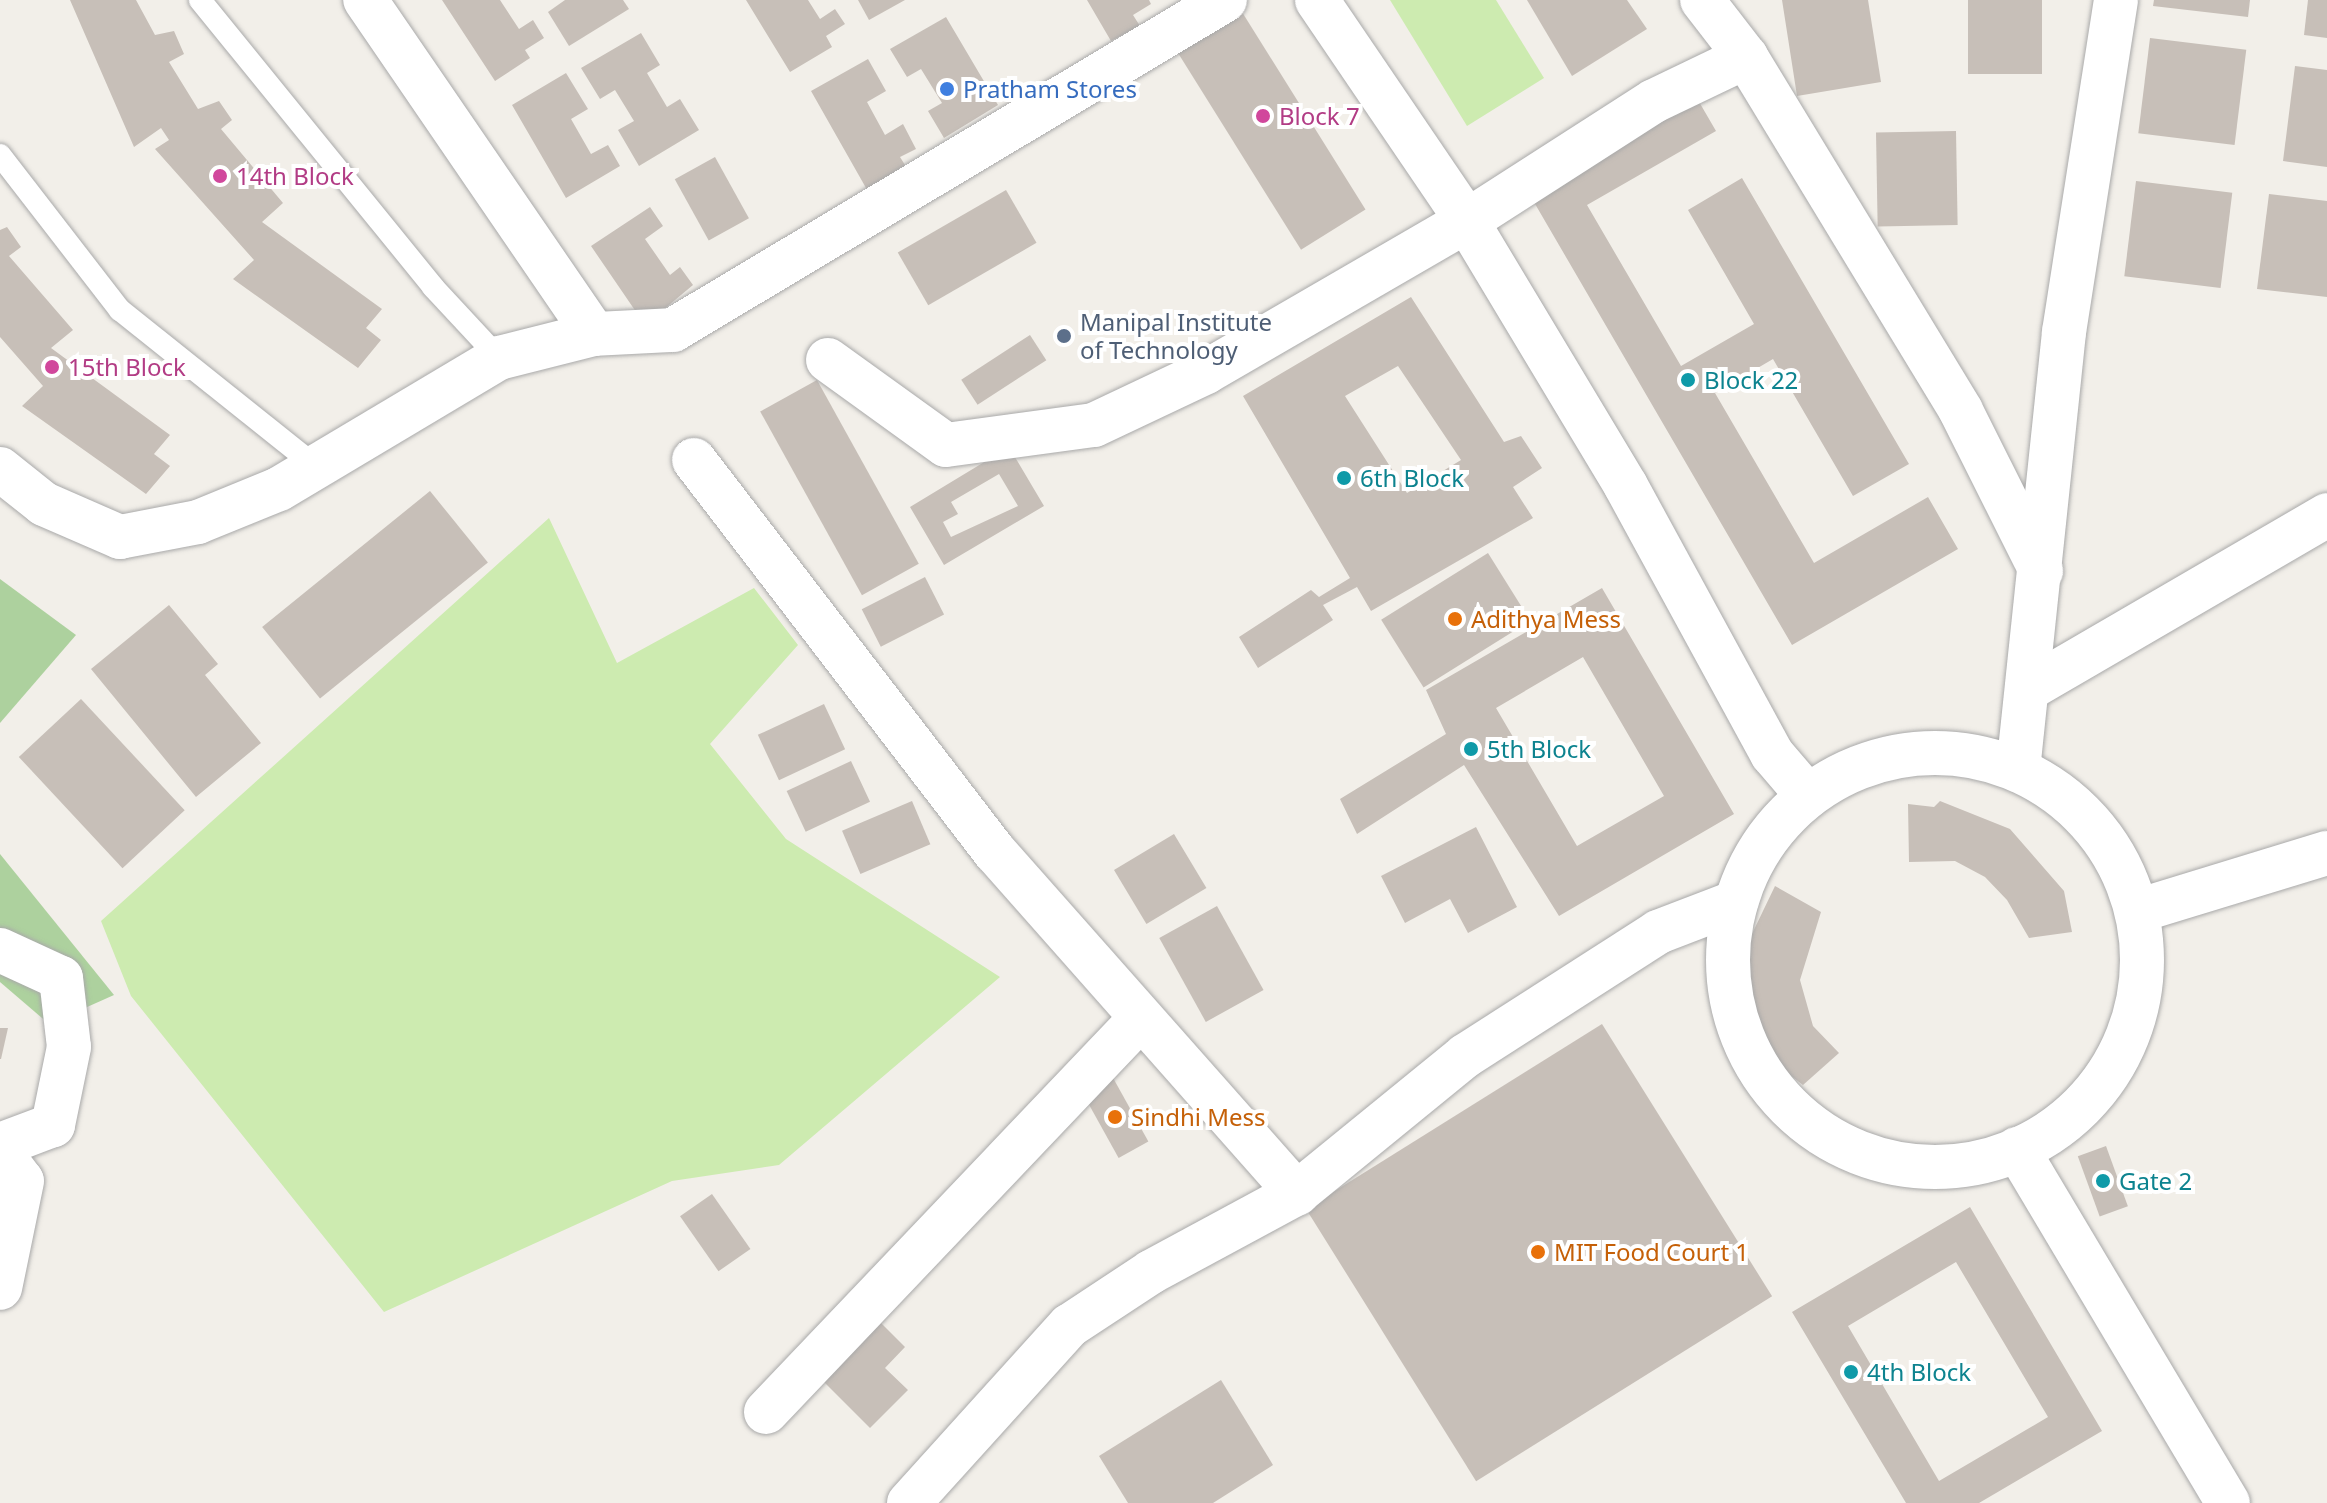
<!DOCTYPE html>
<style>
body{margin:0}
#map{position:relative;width:2327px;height:1503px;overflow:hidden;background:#f2efe9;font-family:"Noto Sans",sans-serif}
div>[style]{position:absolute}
.grass>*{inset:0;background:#cdebb0}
.forest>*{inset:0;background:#add19e}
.building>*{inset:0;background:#c7bfb8;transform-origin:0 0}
.roads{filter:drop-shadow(0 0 2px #a9a9a9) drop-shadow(0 0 2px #a9a9a9)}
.lane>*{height:22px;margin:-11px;padding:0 11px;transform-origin:11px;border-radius:11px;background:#fff}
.street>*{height:44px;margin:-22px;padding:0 22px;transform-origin:22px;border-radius:22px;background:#fff}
.street>.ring{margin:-22px;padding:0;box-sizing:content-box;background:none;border:44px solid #fff;border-radius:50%}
.dots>*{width:22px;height:22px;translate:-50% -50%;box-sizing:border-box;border:4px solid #fff;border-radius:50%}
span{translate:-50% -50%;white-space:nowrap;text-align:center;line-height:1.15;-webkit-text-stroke:8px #fff;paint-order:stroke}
.shop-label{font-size:24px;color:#366cbe}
.left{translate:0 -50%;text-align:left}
.hotel-label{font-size:24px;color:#b23c85}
.service-label{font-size:24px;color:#4e5e75}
.culture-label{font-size:24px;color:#0d838f}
.food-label{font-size:24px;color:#c56008}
</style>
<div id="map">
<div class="grass">
<div style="clip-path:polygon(1390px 0,1496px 0,1544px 78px,1467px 126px)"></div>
<div style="clip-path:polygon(549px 518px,617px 663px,754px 588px,798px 645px,710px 744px,786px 839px,1000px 977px,779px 1165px,672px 1181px,384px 1312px,131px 996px,101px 921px)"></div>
</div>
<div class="forest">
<div style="clip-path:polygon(0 579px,76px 635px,0 723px)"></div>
<div style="clip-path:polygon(0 854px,114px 995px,49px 1024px,0 982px)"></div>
</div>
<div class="building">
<div style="clip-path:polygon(70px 0,136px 0,155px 35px,174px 31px,184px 54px,169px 62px,198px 109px,219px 101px,232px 120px,221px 129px,283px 203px,262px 222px,382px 309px,366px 328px,381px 340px,358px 368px,233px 279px,254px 260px,155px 149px,169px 140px,161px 128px,134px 147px)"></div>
<div style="clip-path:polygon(442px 0,500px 0,519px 29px,533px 20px,544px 38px,525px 50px,530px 58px,495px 81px)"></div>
<div style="clip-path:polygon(565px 0,623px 0,629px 9px,569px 46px,548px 12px)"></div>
<div style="clip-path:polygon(746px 0,808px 0,820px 19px,835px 9px,845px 24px,826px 36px,832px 47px,790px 72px)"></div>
<div style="clip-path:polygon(858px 0,905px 0,869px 20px)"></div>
<div style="clip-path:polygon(1087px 0,1149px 0,1151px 4px,1133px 15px,1140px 26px,1111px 41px)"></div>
<div style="clip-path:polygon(1527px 0,1627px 0,1647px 29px,1572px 76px)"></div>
<div style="clip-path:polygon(1782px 0,1868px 0,1881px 82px,1797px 96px)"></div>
<div style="left:1968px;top:0;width:74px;height:74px"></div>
<div style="clip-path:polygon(2154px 0,2250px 0,2248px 17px,2153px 6px)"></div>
<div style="clip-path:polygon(2308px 0,2327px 0,2327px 38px,2304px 35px)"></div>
<div style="left:1242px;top:12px;width:233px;height:76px;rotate:58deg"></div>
<div style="clip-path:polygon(946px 17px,998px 105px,944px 138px,928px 111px,942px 103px,921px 69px,907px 77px,890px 49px)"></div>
<div style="clip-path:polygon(641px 33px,660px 65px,647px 73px,667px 107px,680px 99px,699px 130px,639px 166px,618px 130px,634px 121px,615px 90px,600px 99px,581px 68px)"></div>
<div style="left:2150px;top:38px;width:97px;height:96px;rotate:7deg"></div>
<div style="clip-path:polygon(868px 59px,886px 91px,867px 102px,885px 135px,903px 124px,916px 149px,900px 157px,910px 173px,870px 195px,811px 91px)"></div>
<div style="clip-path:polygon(2295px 66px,2327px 70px,2327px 167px,2283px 161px)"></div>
<div style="clip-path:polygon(566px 73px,588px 109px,571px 119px,591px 154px,608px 145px,620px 166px,566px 198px,512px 105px)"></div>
<div style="clip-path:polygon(1691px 88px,1716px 131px,1587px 205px,1681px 366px,1754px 324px,1688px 210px,1742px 178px,1909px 464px,1853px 496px,1773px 359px,1715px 393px,1814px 563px,1928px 497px,1958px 549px,1792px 645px,1524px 185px)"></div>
<div style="left:1956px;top:131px;width:94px;height:80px;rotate:89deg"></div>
<div style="left:715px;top:157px;width:70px;height:46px;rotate:61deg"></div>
<div style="left:2136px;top:181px;width:97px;height:96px;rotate:7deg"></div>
<div style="left:1006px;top:190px;width:61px;height:125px;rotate:60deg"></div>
<div style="clip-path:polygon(2269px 194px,2327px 201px,2327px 297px,2257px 289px)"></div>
<div style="clip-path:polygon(650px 207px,663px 226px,645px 239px,670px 275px,680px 267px,693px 285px,645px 325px,591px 246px)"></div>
<div style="clip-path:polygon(7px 227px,21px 247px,9px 256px,73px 330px,51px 348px,170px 435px,154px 454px,170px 466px,146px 494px,22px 406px,43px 386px,0 337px,0 230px)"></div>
<div style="clip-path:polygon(evenodd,1411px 297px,1504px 442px,1521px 436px,1542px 468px,1513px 487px,1533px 518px,1371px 611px,1357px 587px,1323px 605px,1333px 620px,1258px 668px,1239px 637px,1311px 590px,1319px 597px,1350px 578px,1243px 396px,1411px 297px,1398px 366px,1461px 460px,1407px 493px,1345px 396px,1398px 366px)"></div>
<div style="left:1030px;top:335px;width:30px;height:82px;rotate:57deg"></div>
<div style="left:817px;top:380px;width:210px;height:65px;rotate:61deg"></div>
<div style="clip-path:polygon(evenodd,1009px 447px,1044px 506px,944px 565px,910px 507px,1009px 447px,999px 474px,1018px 506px,951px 537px,943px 522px,958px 514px,951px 502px,999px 474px)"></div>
<div style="left:430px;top:491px;width:92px;height:216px;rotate:51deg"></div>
<div style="left:1488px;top:553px;width:80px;height:126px;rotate:58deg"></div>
<div style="left:925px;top:577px;width:42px;height:71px;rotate:63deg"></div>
<div style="clip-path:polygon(evenodd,1602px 588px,1734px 814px,1559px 916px,1464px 765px,1357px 834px,1340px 799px,1446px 734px,1426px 690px,1602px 588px,1583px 657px,1664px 796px,1577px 846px,1496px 708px,1583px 657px)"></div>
<div style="clip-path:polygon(169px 605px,218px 664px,205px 675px,261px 743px,196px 797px,91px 669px)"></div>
<div style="left:81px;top:699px;width:152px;height:85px;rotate:47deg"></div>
<div style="left:824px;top:704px;width:50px;height:73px;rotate:65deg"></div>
<div style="left:851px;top:761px;width:45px;height:71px;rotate:65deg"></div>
<div style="left:912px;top:801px;width:47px;height:76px;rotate:67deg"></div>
<div style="clip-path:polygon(1940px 801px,2010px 829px,2064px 891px,2072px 932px,2029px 938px,2007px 900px,1985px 877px,1955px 861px,1909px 862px,1908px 804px,1934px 807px)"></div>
<div style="clip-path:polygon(1476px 827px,1517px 907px,1468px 933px,1450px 899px,1405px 923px,1381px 876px)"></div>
<div style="left:1174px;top:834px;width:63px;height:70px;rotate:59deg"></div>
<div style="clip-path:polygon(1775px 886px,1821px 912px,1800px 980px,1813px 1026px,1839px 1053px,1803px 1085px,1786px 1072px,1756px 1027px,1745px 991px,1750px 938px)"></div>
<div style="left:1217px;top:906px;width:96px;height:66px;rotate:61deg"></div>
<div style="left:1602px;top:1024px;width:321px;height:349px;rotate:58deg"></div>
<div style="clip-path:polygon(0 1028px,8px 1028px,1px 1059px,0 1059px)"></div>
<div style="left:1112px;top:1076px;width:75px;height:34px;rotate:61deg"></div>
<div style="left:2106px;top:1146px;width:64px;height:30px;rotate:70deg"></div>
<div style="left:712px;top:1194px;width:67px;height:39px;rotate:55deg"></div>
<div style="clip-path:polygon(evenodd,1970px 1207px,2102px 1431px,1979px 1503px,1906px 1503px,1792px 1312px,1970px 1207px,1956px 1262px,2048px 1417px,1939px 1481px,1848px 1326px,1956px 1262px)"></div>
<div style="clip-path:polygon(881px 1323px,905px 1347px,885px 1368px,908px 1390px,870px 1428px,823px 1381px)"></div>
<div style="clip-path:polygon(1221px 1380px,1273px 1465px,1213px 1503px,1128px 1503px,1099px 1456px)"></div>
</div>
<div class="roads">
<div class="lane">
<div style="left:200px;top:0;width:370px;rotate:50.9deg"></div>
<div style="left:433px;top:287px;width:97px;rotate:47.1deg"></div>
<div style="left:0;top:155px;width:196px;rotate:52.3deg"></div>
<div style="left:120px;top:310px;width:252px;rotate:38.6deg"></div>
</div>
<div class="street">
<div style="left:1702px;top:0;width:72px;rotate:52.3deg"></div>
<div style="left:594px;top:334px;width:79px;rotate:-2.9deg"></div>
<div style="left:673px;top:330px;width:643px;rotate:-30.87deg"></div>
<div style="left:828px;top:360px;width:145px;rotate:35.8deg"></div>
<div style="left:946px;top:445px;width:149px;rotate:-7.7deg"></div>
<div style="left:1094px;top:425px;width:124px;rotate:-25.3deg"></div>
<div style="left:1206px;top:372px;width:302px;rotate:-30.1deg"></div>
<div style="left:1467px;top:221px;width:267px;rotate:-124.2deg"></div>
<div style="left:694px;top:460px;width:494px;rotate:52.5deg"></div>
<div style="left:995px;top:852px;width:456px;rotate:48.5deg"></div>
<div style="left:0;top:469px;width:56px;rotate:38.5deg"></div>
<div style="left:44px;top:504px;width:83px;rotate:23.5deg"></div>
<div style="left:120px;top:537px;width:79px;rotate:-10.9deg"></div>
<div style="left:198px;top:522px;width:87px;rotate:-22.2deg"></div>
<div style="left:279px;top:489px;width:256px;rotate:-30.8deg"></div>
<div style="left:499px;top:358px;width:98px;rotate:-14.2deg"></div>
<div style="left:594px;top:334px;width:405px;rotate:-124.4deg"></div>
<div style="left:2030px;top:688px;width:344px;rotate:-30.2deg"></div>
<div class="ring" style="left:1728px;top:753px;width:370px;height:370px"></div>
<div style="left:2018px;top:770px;width:440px;rotate:-84deg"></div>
<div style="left:2064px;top:332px;width:336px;rotate:-81.1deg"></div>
<div style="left:1808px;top:796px;width:55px;rotate:-130.6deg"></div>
<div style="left:1772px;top:754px;width:305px;rotate:-118.6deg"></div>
<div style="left:1626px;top:486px;width:309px;rotate:-121deg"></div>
<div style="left:1467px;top:221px;width:222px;rotate:-32.7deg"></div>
<div style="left:1654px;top:101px;width:102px;rotate:-25.6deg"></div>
<div style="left:1746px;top:57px;width:414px;rotate:58.7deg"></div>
<div style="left:1961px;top:411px;width:179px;rotate:63.4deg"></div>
<div style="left:2137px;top:911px;width:199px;rotate:-17deg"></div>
<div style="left:0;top:950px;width:67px;rotate:24.7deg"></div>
<div style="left:61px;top:978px;width:69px;rotate:83.4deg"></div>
<div style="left:69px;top:1047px;width:80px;rotate:101.6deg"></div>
<div style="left:53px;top:1125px;width:57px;rotate:159.3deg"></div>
<div style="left:2017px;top:1149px;width:412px;rotate:59.2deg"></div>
<div style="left:0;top:1152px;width:36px;rotate:53deg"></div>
<div style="left:22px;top:1181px;width:109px;rotate:101.6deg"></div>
<div style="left:766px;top:1412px;width:541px;rotate:-46.42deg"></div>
<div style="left:909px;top:1503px;width:239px;rotate:-47.9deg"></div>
<div style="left:1069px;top:1326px;width:98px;rotate:-33.4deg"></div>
<div style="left:1151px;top:1272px;width:166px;rotate:-28.4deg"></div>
<div style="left:1297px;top:1193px;width:217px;rotate:-39.2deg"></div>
<div style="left:1465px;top:1056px;width:229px;rotate:-32.7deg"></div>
<div style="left:1658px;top:932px;width:84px;rotate:-21deg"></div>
</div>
</div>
<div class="dots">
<div style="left:947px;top:89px;background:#3f7fe0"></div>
<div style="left:1263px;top:116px;background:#d1479c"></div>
<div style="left:220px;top:176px;background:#d1479c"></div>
<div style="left:1064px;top:336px;background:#5c6f8a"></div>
<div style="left:52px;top:367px;background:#d1479c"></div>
<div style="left:1688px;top:380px;background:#0f9aa8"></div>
<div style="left:1344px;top:478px;background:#0f9aa8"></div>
<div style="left:1455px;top:619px;background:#e8710a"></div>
<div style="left:1471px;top:749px;background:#0f9aa8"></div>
<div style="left:1115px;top:1117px;background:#e8710a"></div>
<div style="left:2103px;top:1181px;background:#0f9aa8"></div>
<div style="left:1538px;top:1252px;background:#e8710a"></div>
<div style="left:1851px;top:1372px;background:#0f9aa8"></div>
</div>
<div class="shop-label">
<span class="left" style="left:963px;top:89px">Pratham Stores</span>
</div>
<div class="hotel-label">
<span class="left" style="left:1279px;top:116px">Block 7</span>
<span class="left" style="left:236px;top:176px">14th Block</span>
<span class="left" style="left:68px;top:367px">15th Block</span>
</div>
<div class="service-label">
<span class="left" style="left:1080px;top:336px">Manipal Institute<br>of Technology</span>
</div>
<div class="culture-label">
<span class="left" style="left:1704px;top:380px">Block 22</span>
<span class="left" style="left:1360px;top:478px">6th Block</span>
<span class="left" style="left:1487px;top:749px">5th Block</span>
<span class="left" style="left:2119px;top:1181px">Gate 2</span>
<span class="left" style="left:1867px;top:1372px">4th Block</span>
</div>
<div class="food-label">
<span class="left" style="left:1471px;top:619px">Adithya Mess</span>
<span class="left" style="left:1131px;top:1117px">Sindhi Mess</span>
<span class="left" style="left:1554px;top:1252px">MIT Food Court 1</span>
</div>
</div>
